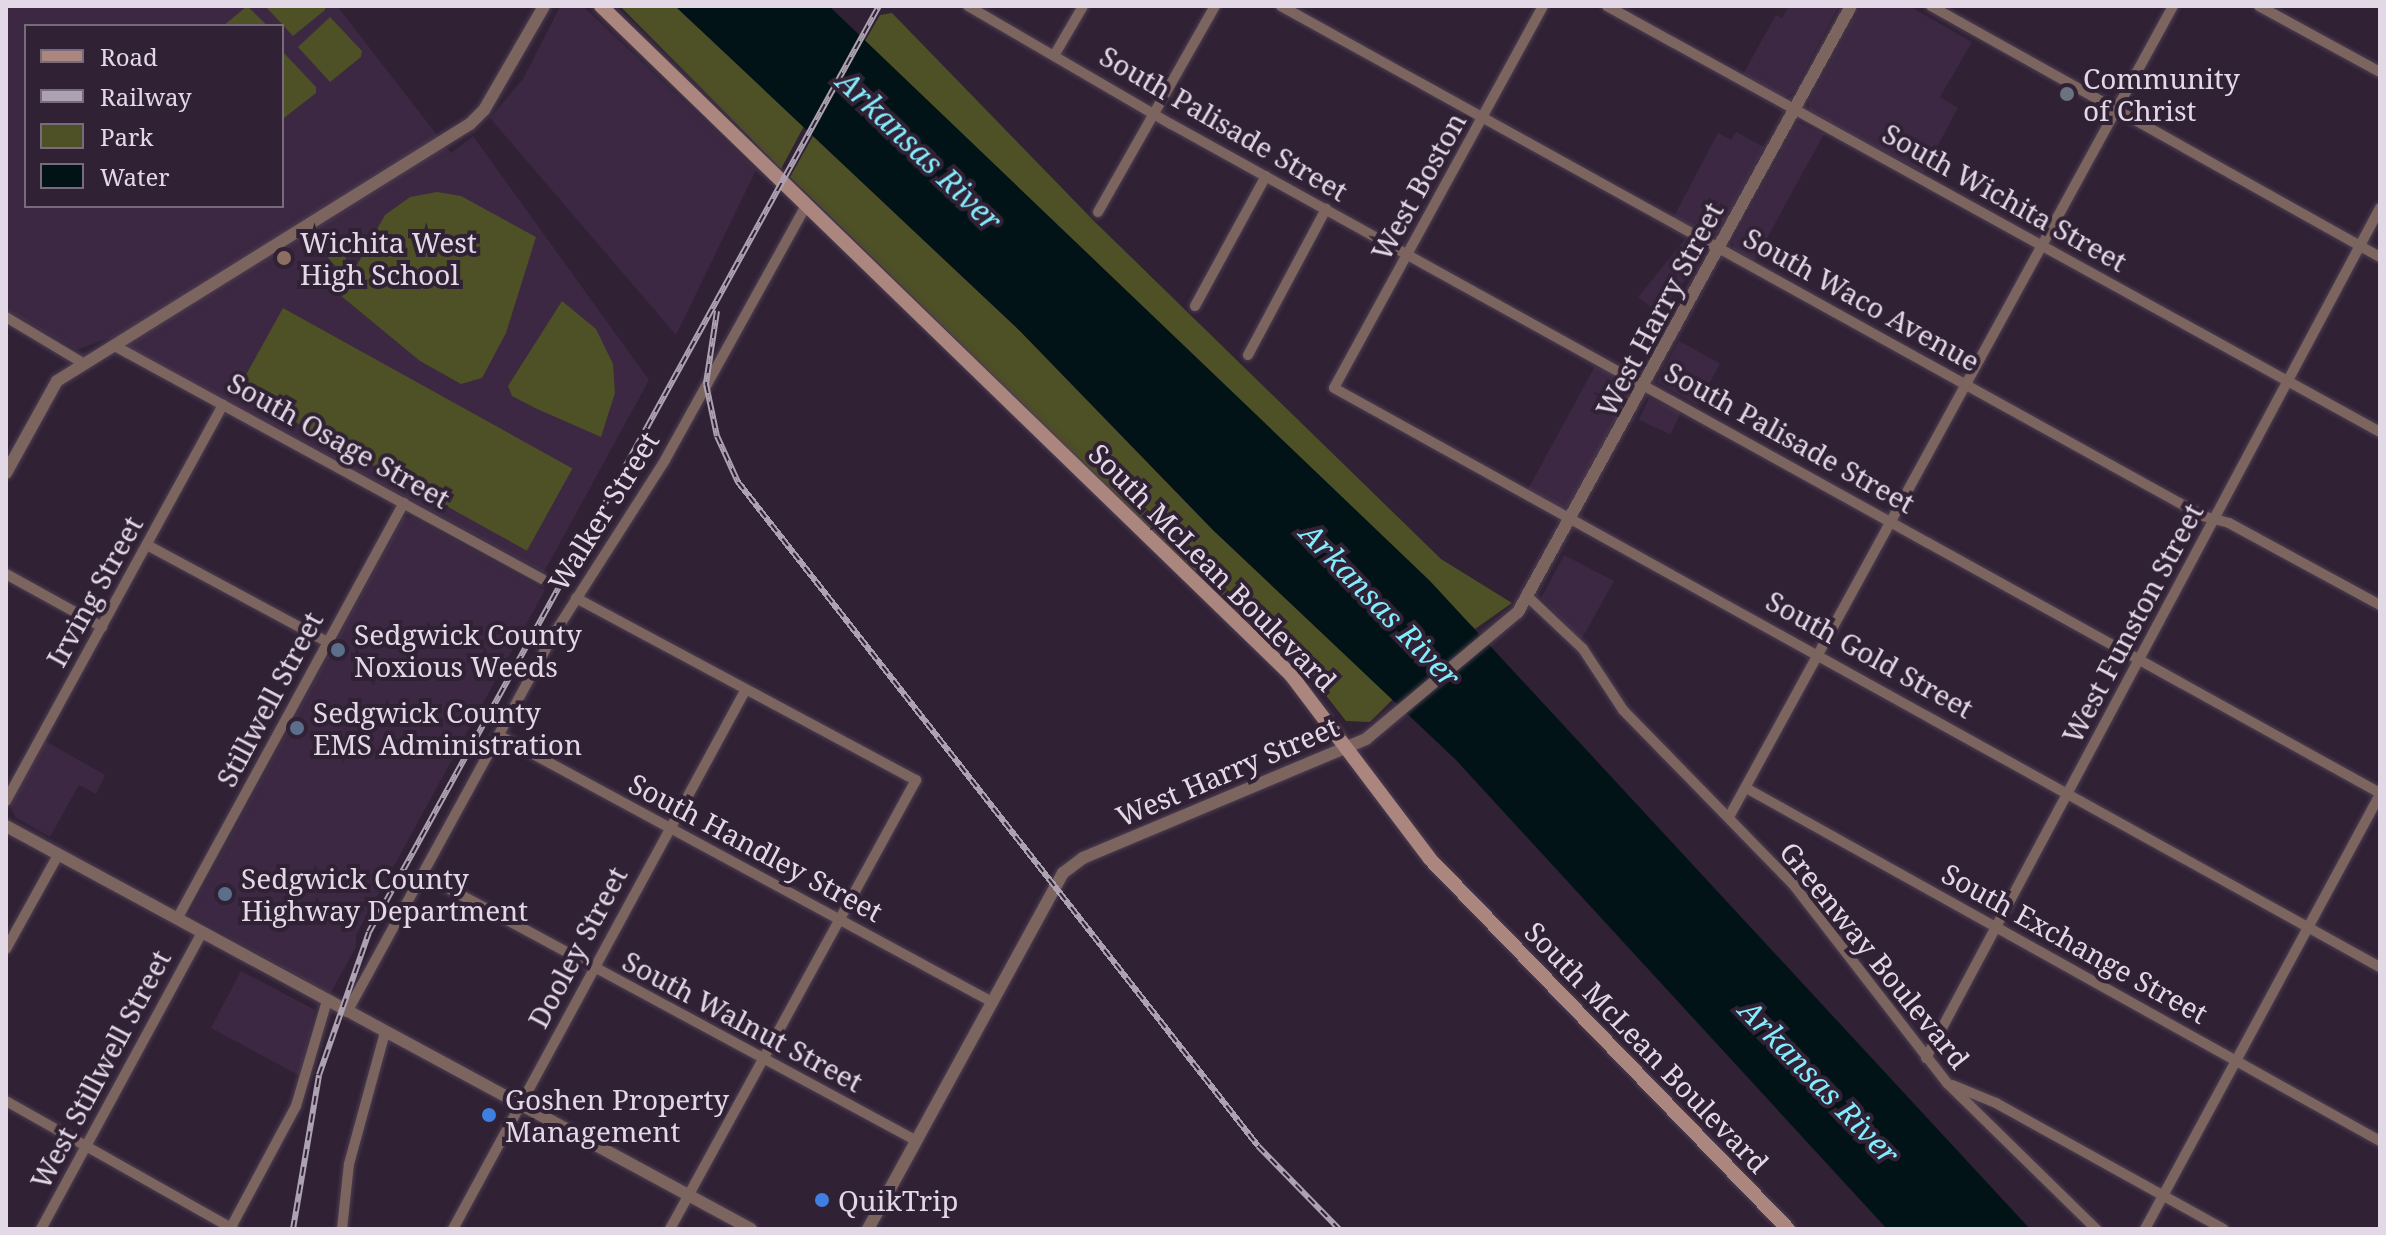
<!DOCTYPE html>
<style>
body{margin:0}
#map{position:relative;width:2386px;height:1235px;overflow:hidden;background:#302135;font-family:"Noto Serif",serif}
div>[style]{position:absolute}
.built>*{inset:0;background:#3c2842;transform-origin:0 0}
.green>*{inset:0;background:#4e5026;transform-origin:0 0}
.water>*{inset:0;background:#011316}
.roads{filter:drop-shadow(0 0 2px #4d3e51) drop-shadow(0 0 2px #4d3e51)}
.minor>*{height:10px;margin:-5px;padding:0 5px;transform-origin:5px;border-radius:5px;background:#7c645f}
.tertiary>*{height:12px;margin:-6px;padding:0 6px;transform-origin:6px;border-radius:6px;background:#7c645f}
.secondary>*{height:14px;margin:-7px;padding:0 7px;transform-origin:7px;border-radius:7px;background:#ab867e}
.rail>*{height:6px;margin-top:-3px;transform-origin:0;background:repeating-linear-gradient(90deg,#302135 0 9px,#ada2b1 0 18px);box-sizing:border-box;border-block:2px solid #ada2b1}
.dots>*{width:22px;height:22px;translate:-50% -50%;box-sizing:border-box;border:4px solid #302135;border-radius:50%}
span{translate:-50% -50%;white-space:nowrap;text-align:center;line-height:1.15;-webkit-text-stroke:8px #302135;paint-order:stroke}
.poi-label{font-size:28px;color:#e3d9e6}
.left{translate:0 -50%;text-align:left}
.street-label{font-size:28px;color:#e3d9e6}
.water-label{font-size:30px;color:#84edfd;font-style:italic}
.frame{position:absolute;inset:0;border:8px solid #e3d9e6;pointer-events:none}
.legend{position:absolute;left:24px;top:24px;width:260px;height:184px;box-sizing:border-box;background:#302135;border:2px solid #786b7c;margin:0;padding:10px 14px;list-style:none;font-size:24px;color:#e3d9e6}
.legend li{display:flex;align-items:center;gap:16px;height:40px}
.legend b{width:40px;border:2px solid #786b7c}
</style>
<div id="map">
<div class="built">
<div style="clip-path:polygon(evenodd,6px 6px,337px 6px,451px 153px,473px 136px,649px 380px,544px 572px,109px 338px,77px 350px,6px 310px,6px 6px,26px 26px,282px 26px,282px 206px,26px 206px,26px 26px)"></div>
<div style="clip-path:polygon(583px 6px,756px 170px,676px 335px,490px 118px,523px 79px,560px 7px)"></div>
<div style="clip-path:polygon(1789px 6px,1839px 6px,1792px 94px,1783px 98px,1742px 76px,1776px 15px,1782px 18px)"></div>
<div style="clip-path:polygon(1861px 6px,1909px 6px,1972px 42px,1940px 97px,1958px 108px,1923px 173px,1809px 111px,1809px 101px)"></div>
<div style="clip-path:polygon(1797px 122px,1824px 134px,1754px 262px,1734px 250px,1732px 242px)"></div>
<div style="clip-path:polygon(1736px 132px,1764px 147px,1718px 232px,1708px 236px,1673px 218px,1718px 133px,1731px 140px)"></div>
<div style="left:1686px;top:238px;width:26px;height:76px;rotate:39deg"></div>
<div style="left:1679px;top:341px;width:47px;height:47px;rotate:29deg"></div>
<div style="clip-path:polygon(1595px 366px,1628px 383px,1632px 391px,1568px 506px,1560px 509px,1527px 491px)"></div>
<div style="left:1649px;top:398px;width:35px;height:24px;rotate:25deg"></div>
<div style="clip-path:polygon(403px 517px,412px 517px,545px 590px,356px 935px,356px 947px,330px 994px,189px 914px)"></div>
<div style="clip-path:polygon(1564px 555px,1614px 581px,1581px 640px,1541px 598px)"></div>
<div style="clip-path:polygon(45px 741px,105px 775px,96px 794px,79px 785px,50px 837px,15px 817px,10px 807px)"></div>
<div style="clip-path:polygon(241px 971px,315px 1010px,300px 1076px,211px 1028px)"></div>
</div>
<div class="green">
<div style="clip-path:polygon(247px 6px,268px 26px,223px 26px)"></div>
<div style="clip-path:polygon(265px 6px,325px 6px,325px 10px,293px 36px)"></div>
<div style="clip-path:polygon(620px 6px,675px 6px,804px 126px,781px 169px)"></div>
<div style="clip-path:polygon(892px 13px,1095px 222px,1441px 559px,1512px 603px,1475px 629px,865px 41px,880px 15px)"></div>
<div style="clip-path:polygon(330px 17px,362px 51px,361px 57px,330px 82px,298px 47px)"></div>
<div style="clip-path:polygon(284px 53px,316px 87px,316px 93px,284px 118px)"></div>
<div style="clip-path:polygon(813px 136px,1020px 331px,1213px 530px,1393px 699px,1370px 722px,1346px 721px,1303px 666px,1174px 552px,790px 177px)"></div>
<div style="clip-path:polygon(437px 192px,461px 196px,536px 237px,506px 333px,482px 378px,461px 384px,420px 361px,340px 295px,385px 215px,410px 197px)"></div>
<div style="clip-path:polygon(350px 239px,343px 270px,338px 269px,321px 250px)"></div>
<div style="clip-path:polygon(562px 301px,596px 329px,613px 364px,615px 393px,601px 437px,535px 408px,512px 396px,508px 386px)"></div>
<div style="left:283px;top:308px;width:331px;height:94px;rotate:29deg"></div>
</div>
<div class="water">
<div style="clip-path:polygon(675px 6px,829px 6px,1430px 581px,2030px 1229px,1887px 1229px,1456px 760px,1213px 530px,1020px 331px)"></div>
</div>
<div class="roads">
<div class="minor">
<div style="left:968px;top:6px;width:235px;rotate:30.2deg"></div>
<div style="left:1171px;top:124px;width:1382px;rotate:28.96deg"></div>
<div style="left:1281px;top:6px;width:1054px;rotate:28.95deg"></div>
<div style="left:2203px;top:516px;width:27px;rotate:15deg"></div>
<div style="left:2229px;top:523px;width:172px;rotate:28.5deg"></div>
<div style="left:1543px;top:6px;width:435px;rotate:118.7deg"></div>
<div style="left:1334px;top:388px;width:1196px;rotate:28.97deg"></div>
<div style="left:1607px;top:6px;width:883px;rotate:28.86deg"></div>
<div style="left:1931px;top:6px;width:514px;rotate:29.21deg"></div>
<div style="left:2259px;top:6px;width:138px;rotate:28.6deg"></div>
<div style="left:1055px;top:54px;width:56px;rotate:-59.7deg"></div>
<div style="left:1098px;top:212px;width:237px;rotate:-60.4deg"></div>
<div style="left:1195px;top:306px;width:148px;rotate:-61.4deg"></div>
<div style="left:6px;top:317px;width:90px;rotate:30.9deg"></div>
<div style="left:113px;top:345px;width:489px;rotate:28.6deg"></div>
<div style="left:1248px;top:355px;width:166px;rotate:-61.9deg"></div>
<div style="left:147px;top:545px;width:204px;rotate:28.3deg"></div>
<div style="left:6px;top:574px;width:110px;rotate:28.9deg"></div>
<div style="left:1528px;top:597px;width:76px;rotate:43.4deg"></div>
<div style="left:1583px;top:649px;width:73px;rotate:56.7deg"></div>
<div style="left:1623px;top:710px;width:242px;rotate:45.7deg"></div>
<div style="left:1792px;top:883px;width:253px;rotate:52.2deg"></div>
<div style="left:1947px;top:1083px;width:209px;rotate:44.4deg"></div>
<div style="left:576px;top:598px;width:386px;rotate:28.2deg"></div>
<div style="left:916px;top:780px;width:512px;rotate:118.72deg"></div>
<div style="left:498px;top:735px;width:562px;rotate:28.39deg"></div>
<div style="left:1746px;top:788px;width:726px;rotate:29.11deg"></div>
<div style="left:6px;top:801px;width:452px;rotate:-61.3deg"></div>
<div style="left:1729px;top:817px;width:925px;rotate:-61.3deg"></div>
<div style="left:422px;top:874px;width:560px;rotate:28.35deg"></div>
<div style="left:177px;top:919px;width:474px;rotate:-61.4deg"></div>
<div style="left:6px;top:949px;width:107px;rotate:-61deg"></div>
<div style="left:347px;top:1012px;width:427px;rotate:-61.3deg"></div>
<div style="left:552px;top:637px;width:210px;rotate:-57.4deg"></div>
<div style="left:665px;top:460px;width:293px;rotate:-61deg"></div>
<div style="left:1926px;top:1058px;width:964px;rotate:-61.89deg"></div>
<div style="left:1952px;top:1085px;width:48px;rotate:22.2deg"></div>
<div style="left:1996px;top:1103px;width:260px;rotate:29deg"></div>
<div style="left:6px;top:1101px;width:261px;rotate:29.4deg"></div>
<div style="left:41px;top:1229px;width:337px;rotate:-61.5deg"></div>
<div style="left:230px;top:1229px;width:140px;rotate:-61.8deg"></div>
<div style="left:296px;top:1106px;width:109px;rotate:-73.6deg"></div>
<div style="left:342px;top:1229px;width:65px;rotate:-83.9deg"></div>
<div style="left:349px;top:1164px;width:137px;rotate:-74.7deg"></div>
<div style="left:453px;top:1229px;width:614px;rotate:-61.52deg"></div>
<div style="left:2145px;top:1229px;width:494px;rotate:-61.6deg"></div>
</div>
<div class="tertiary">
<div style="left:6px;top:473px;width:105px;rotate:-61deg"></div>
<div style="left:57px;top:381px;width:486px;rotate:-31.9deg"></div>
<div style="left:470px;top:124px;width:20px;rotate:-45deg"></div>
<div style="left:484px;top:110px;width:120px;rotate:-60deg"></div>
<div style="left:6px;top:826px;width:847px;rotate:28.41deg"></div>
<div style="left:868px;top:1229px;width:406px;rotate:-61.3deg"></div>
<div style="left:1063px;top:873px;width:25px;rotate:-37deg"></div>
<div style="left:1083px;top:858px;width:307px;rotate:-22.8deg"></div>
<div style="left:1366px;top:739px;width:198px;rotate:-39.9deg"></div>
<div style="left:1518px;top:612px;width:691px;rotate:-61.21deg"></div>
</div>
<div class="secondary">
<div style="left:601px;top:6px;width:961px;rotate:44.11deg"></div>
<div style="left:1291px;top:675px;width:231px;rotate:52.9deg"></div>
<div style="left:1430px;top:859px;width:515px;rotate:45.94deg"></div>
</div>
</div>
<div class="rail">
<div style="left:717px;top:311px;width:74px;rotate:98.6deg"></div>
<div style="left:706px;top:384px;width:53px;rotate:78.1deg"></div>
<div style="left:717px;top:436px;width:51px;rotate:65.5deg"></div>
<div style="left:738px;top:482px;width:843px;rotate:51.93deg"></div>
<div style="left:1258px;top:1146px;width:116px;rotate:45.7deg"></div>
<div style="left:293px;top:1229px;width:156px;rotate:-80.4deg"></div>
<div style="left:319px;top:1075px;width:151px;rotate:-70.7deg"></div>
<div style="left:369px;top:932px;width:1057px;rotate:-61.16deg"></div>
</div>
<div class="dots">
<div style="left:2067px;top:94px;background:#6b7280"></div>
<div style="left:284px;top:258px;background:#8d6e63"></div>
<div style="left:338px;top:650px;background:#5c6f8a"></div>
<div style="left:297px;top:728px;background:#5c6f8a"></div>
<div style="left:225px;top:894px;background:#5c6f8a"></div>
<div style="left:489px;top:1115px;background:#3f7fe0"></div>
<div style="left:822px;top:1200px;background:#3f7fe0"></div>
</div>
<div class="poi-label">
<span class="left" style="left:2083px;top:94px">Community<br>of Christ</span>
<span class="left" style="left:300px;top:258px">Wichita West<br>High School</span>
<span class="left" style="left:354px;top:650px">Sedgwick County<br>Noxious Weeds</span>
<span class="left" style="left:313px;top:728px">Sedgwick County<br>EMS Administration</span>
<span class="left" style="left:241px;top:894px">Sedgwick County<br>Highway Department</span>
<span class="left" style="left:505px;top:1115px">Goshen Property<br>Management</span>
<span class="left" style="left:838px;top:1200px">QuikTrip</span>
</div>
<div class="street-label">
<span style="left:1224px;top:123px;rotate:30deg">South Palisade Street</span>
<span style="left:1418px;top:186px;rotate:-61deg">West Boston</span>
<span style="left:2005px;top:197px;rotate:29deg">South Wichita Street</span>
<span style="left:1862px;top:299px;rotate:29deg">South Waco Avenue</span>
<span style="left:1659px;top:309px;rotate:-62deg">West Harry Street</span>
<span style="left:1790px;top:437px;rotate:29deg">South Palisade Street</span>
<span style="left:339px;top:440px;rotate:29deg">South Osage Street</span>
<span style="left:603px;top:511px;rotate:-58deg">Walker Street</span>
<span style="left:1213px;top:567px;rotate:45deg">South McLean Boulevard</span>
<span style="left:94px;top:591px;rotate:-61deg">Irving Street</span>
<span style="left:2132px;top:623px;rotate:-62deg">West Funston Street</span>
<span style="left:1870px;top:654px;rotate:29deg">South Gold Street</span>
<span style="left:269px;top:699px;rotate:-62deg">Stillwell Street</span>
<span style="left:1227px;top:771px;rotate:-23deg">West Harry Street</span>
<span style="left:756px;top:847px;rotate:28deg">South Handley Street</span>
<span style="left:2075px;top:943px;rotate:29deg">South Exchange Street</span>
<span style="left:577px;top:947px;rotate:-62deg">Dooley Street</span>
<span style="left:1875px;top:955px;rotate:51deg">Greenway Boulevard</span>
<span style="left:743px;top:1021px;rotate:28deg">South Walnut Street</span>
<span style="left:1647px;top:1047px;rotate:46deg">South McLean Boulevard</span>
<span style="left:100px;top:1069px;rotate:-62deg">West Stillwell Street</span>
</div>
<div class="water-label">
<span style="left:919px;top:151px;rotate:44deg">Arkansas River</span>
<span style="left:1380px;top:605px;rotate:46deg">Arkansas River</span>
<span style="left:1819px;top:1082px;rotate:46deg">Arkansas River</span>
</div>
<div class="frame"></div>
<ul class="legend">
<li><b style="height:10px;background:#ab867e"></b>Road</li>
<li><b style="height:10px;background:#ada2b1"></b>Railway</li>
<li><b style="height:22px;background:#4e5026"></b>Park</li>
<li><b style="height:22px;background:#011316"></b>Water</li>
</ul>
</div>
